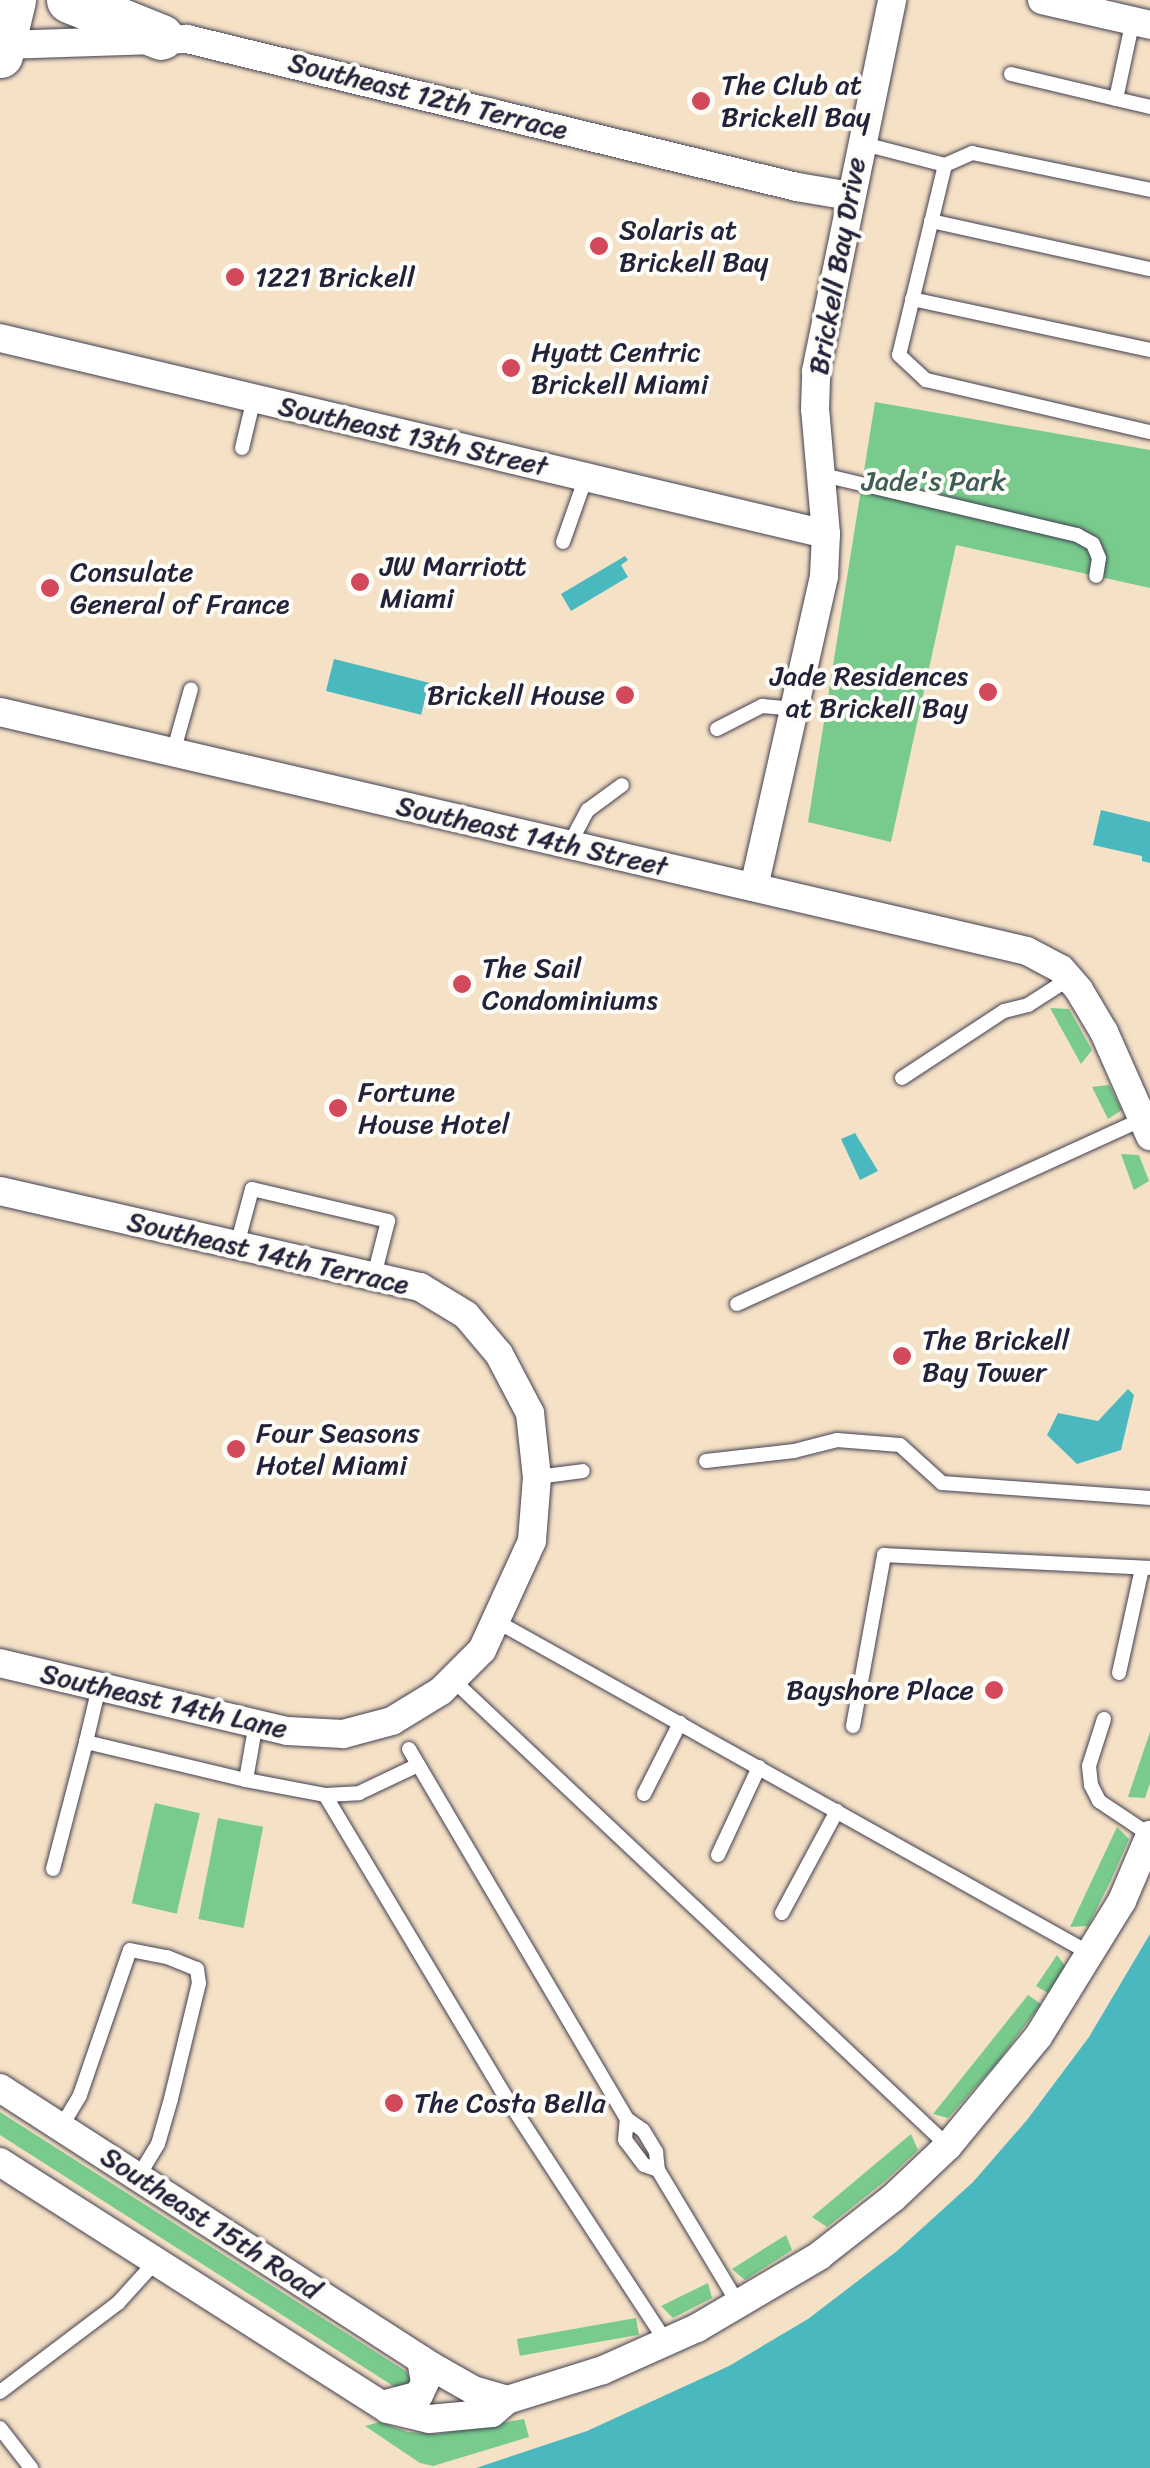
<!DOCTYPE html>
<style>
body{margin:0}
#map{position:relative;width:1150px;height:2468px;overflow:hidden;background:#f5e1c6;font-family:Sriracha,sans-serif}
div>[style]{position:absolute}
.green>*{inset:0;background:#78cb8d;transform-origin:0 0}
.water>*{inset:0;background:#49b9bf;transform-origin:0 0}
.roads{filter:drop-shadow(0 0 2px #423f50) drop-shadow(0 0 2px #423f50)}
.lane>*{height:14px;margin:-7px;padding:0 7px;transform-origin:7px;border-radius:7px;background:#fff}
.street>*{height:28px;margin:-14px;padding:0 14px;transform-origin:14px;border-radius:14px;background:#fff}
.primary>*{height:45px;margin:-22.5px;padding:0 22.5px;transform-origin:22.5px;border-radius:22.5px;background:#fff}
.dots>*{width:28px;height:28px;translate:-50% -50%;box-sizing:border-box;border:5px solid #fdfcf7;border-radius:50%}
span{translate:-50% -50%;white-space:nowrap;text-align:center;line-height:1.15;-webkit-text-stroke:8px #fdfcf7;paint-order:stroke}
.poi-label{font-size:28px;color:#22223b}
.left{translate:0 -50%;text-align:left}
.right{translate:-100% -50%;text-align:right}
.street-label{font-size:28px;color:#22223b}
.park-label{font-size:28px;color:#405d58}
</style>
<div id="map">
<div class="green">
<div style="clip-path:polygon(875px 402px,1150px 450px,1150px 588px,956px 545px,891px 842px,808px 822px)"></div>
<div style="clip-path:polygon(1050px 1008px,1069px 1009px,1092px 1050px,1081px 1064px)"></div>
<div style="clip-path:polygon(1109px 1085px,1122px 1110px,1108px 1119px,1092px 1087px)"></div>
<div style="clip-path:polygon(1121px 1154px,1139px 1155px,1149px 1181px,1134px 1190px)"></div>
<div style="clip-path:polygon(1150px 1732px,1150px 1783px,1145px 1798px,1128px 1797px)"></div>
<div style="left:155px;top:1803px;width:46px;height:103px;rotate:13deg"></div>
<div style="left:218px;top:1818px;width:46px;height:103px;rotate:11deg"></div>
<div style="clip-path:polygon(1117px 1827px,1129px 1839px,1111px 1880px,1088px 1926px,1070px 1927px)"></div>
<div style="clip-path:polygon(1057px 1955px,1065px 1966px,1048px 1993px,1036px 1986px)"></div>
<div style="clip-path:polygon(1028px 1995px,1041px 2004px,997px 2063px,948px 2118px,933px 2114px)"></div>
<div style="clip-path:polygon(0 2112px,407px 2372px,412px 2386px,398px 2389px,0 2135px)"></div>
<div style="clip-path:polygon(911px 2134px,918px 2150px,885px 2181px,827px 2227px,812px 2217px)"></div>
<div style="clip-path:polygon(786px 2235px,792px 2250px,745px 2280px,732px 2269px)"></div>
<div style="clip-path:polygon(708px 2283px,712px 2298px,673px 2318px,661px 2306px)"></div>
<div style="left:636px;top:2318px;width:17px;height:121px;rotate:80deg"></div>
<div style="clip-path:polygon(524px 2419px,529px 2437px,433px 2466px,420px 2463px,365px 2426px,380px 2422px,408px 2432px,438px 2434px)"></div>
</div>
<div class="water">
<div style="clip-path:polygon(625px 556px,628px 560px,621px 565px,628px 577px,571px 611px,561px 594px)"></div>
<div style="left:334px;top:659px;width:98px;height:33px;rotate:14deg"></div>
<div style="clip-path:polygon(1101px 810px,1150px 822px,1150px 863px,1142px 861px,1142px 856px,1093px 845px)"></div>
<div style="clip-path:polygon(855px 1133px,878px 1171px,860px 1180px,841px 1139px)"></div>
<div style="clip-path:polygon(1128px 1389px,1134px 1395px,1121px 1450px,1077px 1464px,1047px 1435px,1058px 1413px,1098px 1421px)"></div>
<div style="clip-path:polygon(1150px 1934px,1150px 2468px,476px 2468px,587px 2431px,729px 2366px,808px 2319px,897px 2251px,973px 2182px,1027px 2120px,1089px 2037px)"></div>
</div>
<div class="roads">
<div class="lane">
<div style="left:1011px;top:74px;width:108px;rotate:13.4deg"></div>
<div style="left:1116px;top:99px;width:81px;rotate:-77.9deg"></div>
<div style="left:1116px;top:99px;width:35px;rotate:13deg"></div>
<div style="left:860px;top:143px;width:88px;rotate:14.5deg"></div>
<div style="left:945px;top:165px;width:30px;rotate:-24deg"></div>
<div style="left:972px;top:153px;width:182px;rotate:11.7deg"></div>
<div style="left:945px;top:165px;width:195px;rotate:103.6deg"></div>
<div style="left:899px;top:355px;width:37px;rotate:43deg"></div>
<div style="left:926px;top:380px;width:230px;rotate:13.1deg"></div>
<div style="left:931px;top:221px;width:224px;rotate:12.4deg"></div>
<div style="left:912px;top:299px;width:243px;rotate:12.1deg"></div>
<div style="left:242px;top:448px;width:51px;rotate:-76.5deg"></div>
<div style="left:823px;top:475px;width:261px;rotate:13.3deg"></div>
<div style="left:1077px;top:535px;width:18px;rotate:29deg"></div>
<div style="left:1093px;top:544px;width:15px;rotate:67deg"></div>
<div style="left:1099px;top:558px;width:18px;rotate:99deg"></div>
<div style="left:563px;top:542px;width:69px;rotate:-70.5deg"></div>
<div style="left:717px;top:729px;width:51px;rotate:-27.1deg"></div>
<div style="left:762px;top:706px;width:33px;rotate:5deg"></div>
<div style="left:173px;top:753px;width:66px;rotate:-74.3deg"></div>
<div style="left:569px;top:845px;width:40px;rotate:-62deg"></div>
<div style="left:588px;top:810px;width:42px;rotate:-36.3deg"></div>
<div style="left:902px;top:1078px;width:122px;rotate:-33.3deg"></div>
<div style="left:1004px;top:1011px;width:25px;rotate:-14deg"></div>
<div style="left:1028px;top:1005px;width:50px;rotate:-32.7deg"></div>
<div style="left:237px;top:1245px;width:58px;rotate:-75deg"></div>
<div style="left:252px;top:1189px;width:140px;rotate:13.2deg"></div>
<div style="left:388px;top:1221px;width:57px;rotate:104.3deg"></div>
<div style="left:737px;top:1304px;width:446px;rotate:-24.5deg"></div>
<div style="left:706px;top:1461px;width:89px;rotate:-6.5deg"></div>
<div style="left:794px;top:1451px;width:44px;rotate:-14.3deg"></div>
<div style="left:837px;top:1440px;width:63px;rotate:4.5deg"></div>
<div style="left:900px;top:1445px;width:57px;rotate:42.1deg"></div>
<div style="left:942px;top:1483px;width:209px;rotate:4.1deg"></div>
<div style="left:537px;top:1477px;width:46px;rotate:-7.4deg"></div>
<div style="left:496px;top:1621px;width:682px;rotate:29.23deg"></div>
<div style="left:1119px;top:1673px;width:107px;rotate:-77.6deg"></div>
<div style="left:453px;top:1680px;width:680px;rotate:43.27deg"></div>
<div style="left:99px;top:1687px;width:57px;rotate:103.3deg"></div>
<div style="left:86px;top:1742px;width:164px;rotate:13.4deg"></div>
<div style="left:1104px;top:1719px;width:49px;rotate:107.7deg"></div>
<div style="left:1089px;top:1766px;width:19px;rotate:84deg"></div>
<div style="left:1091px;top:1785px;width:18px;rotate:63deg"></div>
<div style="left:1099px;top:1801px;width:61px;rotate:33.7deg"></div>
<div style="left:256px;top:1723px;width:58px;rotate:100deg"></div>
<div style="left:246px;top:1780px;width:80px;rotate:10.8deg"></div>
<div style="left:325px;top:1795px;width:345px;rotate:59.1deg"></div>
<div style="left:502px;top:2091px;width:301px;rotate:56.8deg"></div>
<div style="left:853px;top:1726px;width:174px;rotate:-79.7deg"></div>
<div style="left:884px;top:1555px;width:266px;rotate:2.8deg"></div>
<div style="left:409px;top:1749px;width:429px;rotate:59.5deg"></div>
<div style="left:627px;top:2119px;width:19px;rotate:35deg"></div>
<div style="left:643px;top:2130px;width:26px;rotate:59deg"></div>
<div style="left:656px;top:2152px;width:18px;rotate:84deg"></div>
<div style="left:658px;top:2170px;width:15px;rotate:-160deg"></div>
<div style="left:644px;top:2165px;width:31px;rotate:-127deg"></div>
<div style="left:625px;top:2140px;width:21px;rotate:-85deg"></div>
<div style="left:644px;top:1794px;width:80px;rotate:-63.1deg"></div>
<div style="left:325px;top:1795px;width:34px;rotate:-3deg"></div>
<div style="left:359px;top:1793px;width:65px;rotate:-25.4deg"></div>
<div style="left:718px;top:1855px;width:97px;rotate:-65deg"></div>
<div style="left:53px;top:1869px;width:131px;rotate:-75.4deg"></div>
<div style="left:782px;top:1913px;width:116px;rotate:-61.7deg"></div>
<div style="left:61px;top:2127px;width:37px;rotate:-59deg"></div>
<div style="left:80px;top:2095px;width:153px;rotate:-71deg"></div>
<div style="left:130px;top:1950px;width:38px;rotate:11deg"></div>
<div style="left:167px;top:1957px;width:32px;rotate:22deg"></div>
<div style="left:197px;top:1969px;width:14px;rotate:82deg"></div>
<div style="left:199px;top:1983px;width:119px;rotate:103.6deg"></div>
<div style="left:171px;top:2099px;width:47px;rotate:106.1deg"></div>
<div style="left:158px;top:2144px;width:37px;rotate:121deg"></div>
<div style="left:658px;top:2170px;width:157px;rotate:59deg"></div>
<div style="left:0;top:2392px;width:148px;rotate:-37deg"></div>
<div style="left:118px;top:2303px;width:58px;rotate:-47.8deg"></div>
<div style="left:0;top:2428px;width:51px;rotate:52.2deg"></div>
</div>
<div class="street">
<div style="left:1042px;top:0;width:111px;rotate:13deg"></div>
<div style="left:2px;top:45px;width:185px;rotate:-1.9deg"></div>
<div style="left:187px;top:39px;width:628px;rotate:13.64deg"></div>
<div style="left:797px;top:187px;width:54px;rotate:9.6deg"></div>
<div style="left:0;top:338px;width:849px;rotate:13.35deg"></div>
<div style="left:0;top:712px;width:1054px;rotate:13.1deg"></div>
<div style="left:1027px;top:951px;width:38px;rotate:28deg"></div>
<div style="left:1061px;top:969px;width:28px;rotate:49deg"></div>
<div style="left:1079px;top:990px;width:49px;rotate:59.2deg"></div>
<div style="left:1104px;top:1032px;width:114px;rotate:66.1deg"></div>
<div style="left:754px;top:887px;width:319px;rotate:-77.3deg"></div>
<div style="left:824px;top:576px;width:42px;rotate:-87.3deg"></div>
<div style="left:826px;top:534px;width:125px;rotate:-95deg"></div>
<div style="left:815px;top:409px;width:38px;rotate:-88deg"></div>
<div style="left:816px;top:371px;width:379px;rotate:-78.4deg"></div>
<div style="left:0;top:1191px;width:431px;rotate:12.9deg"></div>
<div style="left:420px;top:1287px;width:54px;rotate:31.3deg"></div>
<div style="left:466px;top:1315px;width:51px;rotate:49.8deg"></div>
<div style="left:499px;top:1354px;width:67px;rotate:62.3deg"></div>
<div style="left:530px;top:1413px;width:64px;rotate:83.8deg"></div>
<div style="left:537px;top:1477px;width:64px;rotate:94.5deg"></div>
<div style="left:532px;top:1541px;width:120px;rotate:114.6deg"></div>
<div style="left:482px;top:1650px;width:58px;rotate:135deg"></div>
<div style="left:441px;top:1691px;width:57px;rotate:148.5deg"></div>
<div style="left:392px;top:1721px;width:51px;rotate:165.1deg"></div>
<div style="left:343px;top:1734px;width:56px;rotate:-176.9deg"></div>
<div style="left:287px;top:1731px;width:295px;rotate:-166.7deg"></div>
<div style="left:0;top:2088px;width:513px;rotate:32.82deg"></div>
<div style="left:431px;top:2366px;width:48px;rotate:29.7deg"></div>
<div style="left:473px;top:2390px;width:35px;rotate:16deg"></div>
<div style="left:0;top:2162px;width:459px;rotate:32.5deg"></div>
<div style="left:387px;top:2409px;width:43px;rotate:13.4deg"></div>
<div style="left:429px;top:2419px;width:63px;rotate:-5.4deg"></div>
<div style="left:492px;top:2413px;width:20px;rotate:-41deg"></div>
<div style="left:507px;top:2400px;width:101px;rotate:-17.4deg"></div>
<div style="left:603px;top:2370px;width:103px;rotate:-24.1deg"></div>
<div style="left:697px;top:2328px;width:142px;rotate:-30.5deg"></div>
<div style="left:819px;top:2256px;width:94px;rotate:-38.1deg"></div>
<div style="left:893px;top:2198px;width:76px;rotate:-43.4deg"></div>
<div style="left:948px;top:2146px;width:141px;rotate:-50.5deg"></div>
<div style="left:1038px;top:2037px;width:160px;rotate:-58.3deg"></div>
<div style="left:1122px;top:1901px;width:72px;rotate:-67deg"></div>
<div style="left:382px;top:2405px;width:38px;rotate:-15deg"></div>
<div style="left:419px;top:2395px;width:14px;rotate:-65deg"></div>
<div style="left:425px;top:2382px;width:23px;rotate:-100deg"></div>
</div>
<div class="primary">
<div style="left:69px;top:0;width:99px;rotate:21.9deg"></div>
<div style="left:0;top:55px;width:57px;rotate:-76.7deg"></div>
</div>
</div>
<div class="dots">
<div style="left:701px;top:101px;background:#d1495b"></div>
<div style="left:599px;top:246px;background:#d1495b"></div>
<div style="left:235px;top:277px;background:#d1495b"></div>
<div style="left:511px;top:368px;background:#d1495b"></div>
<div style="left:360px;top:582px;background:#d1495b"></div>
<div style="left:50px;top:588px;background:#d1495b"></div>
<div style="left:988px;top:692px;background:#d1495b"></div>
<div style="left:625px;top:695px;background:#d1495b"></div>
<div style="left:462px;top:984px;background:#d1495b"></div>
<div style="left:338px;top:1108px;background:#d1495b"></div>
<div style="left:902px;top:1356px;background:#d1495b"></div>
<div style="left:236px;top:1449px;background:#d1495b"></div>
<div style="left:994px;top:1690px;background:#d1495b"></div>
<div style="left:394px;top:2103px;background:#d1495b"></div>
</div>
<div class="poi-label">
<span class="left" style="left:721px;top:101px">The Club at<br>Brickell Bay</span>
<span class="left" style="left:619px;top:246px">Solaris at<br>Brickell Bay</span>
<span class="left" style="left:255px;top:277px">1221 Brickell</span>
<span class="left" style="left:531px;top:368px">Hyatt Centric<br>Brickell Miami</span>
<span class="left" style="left:380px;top:582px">JW Marriott<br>Miami</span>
<span class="left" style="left:70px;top:588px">Consulate<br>General of France</span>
<span class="right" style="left:968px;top:692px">Jade Residences<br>at Brickell Bay</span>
<span class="right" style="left:605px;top:695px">Brickell House</span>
<span class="left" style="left:482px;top:984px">The Sail<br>Condominiums</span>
<span class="left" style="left:358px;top:1108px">Fortune<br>House Hotel</span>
<span class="left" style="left:922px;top:1356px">The Brickell<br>Bay Tower</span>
<span class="left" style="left:256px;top:1449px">Four Seasons<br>Hotel Miami</span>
<span class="right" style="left:974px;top:1690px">Bayshore Place</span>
<span class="left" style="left:414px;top:2103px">The Costa Bella</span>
</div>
<div class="street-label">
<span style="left:428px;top:96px;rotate:14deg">Southeast 12th Terrace</span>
<span style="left:837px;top:266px;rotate:-80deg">Brickell Bay Drive</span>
<span style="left:413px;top:436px;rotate:13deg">Southeast 13th Street</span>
<span style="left:532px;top:836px;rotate:13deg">Southeast 14th Street</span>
<span style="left:268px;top:1253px;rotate:13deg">Southeast 14th Terrace</span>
<span style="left:164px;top:1701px;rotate:13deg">Southeast 14th Lane</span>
<span style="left:211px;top:2223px;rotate:33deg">Southeast 15th Road</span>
</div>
<div class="park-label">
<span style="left:934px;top:481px">Jade's Park</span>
</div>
</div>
